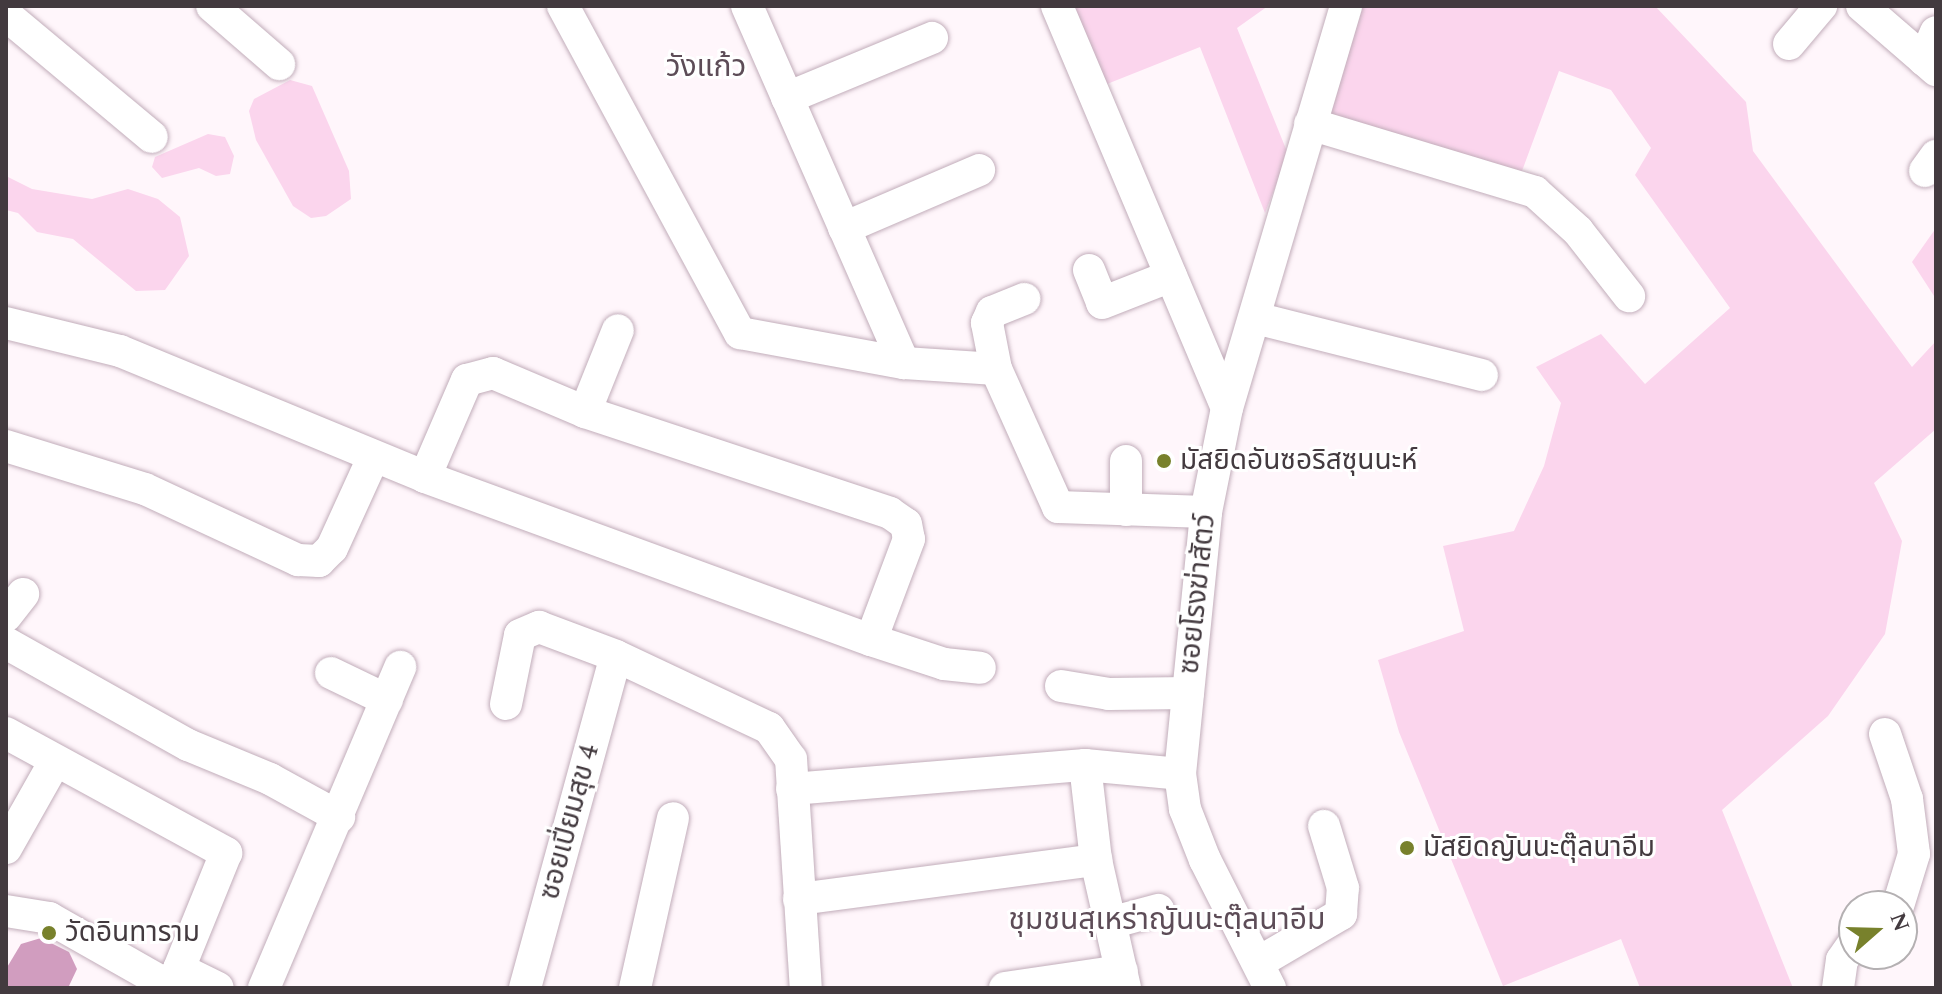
<!DOCTYPE html>
<meta charset="utf-8">
<style>
body{margin:0}
#map{position:relative;width:1942px;height:994px;overflow:hidden;background:#fff6fb;font-family:Spectral,"Noto Sans Thai",serif}
div>[style]{position:absolute}
.green>*{inset:0;background:#fbd5ed}
.water>*{inset:0;background:#d19dbf}
.roads{filter:drop-shadow(0 0 2px #c2adba) drop-shadow(0 0 2px #c2adba)}
.minor>*{height:32px;margin:-16px;padding:0 16px;transform-origin:16px;border-radius:16px;background:#fff}
.dots>*{width:22px;height:22px;translate:-50% -50%;box-sizing:border-box;border:4px solid #fff;border-radius:50%}
span{translate:-50% -50%;white-space:nowrap;text-align:center;line-height:1.15;-webkit-text-stroke:6px #fff;paint-order:stroke}
.poi-label{font-size:28px;color:#433a3f}
.left{translate:0 -50%;text-align:left}
.street-label{font-size:28px;color:#433a3f}
.neighbourhood-label{font-size:30px;color:#5d4c57}
.frame{position:absolute;inset:0;border:8px solid #433a3f;pointer-events:none}
.north{position:absolute;left:1838px;top:890px;width:80px;height:80px;box-sizing:border-box;background:#fff;border:2px solid #b4b0b2;border-radius:50%;rotate:70deg;font-size:22px;font-weight:700;line-height:32px;text-align:center;color:#433a3f}
.north::after{content:'';display:block;margin:auto;width:28px;height:36px;background:#78812c;clip-path:polygon(50% 0,100% 100%,50% 72%,0 100%)}
</style>
<div id="map">
<div class="green">
<div style="clip-path:polygon(1069px 6px,1268px 6px,1237px 28px,1288px 154px,1265px 213px,1200px 47px,1102px 86px)"></div>
<div style="clip-path:polygon(1363px 6px,1655px 6px,1746px 102px,1753px 151px,1912px 367px,1936px 341px,1936px 429px,1874px 483px,1902px 541px,1885px 634px,1828px 716px,1722px 810px,1793px 988px,1640px 988px,1621px 939px,1503px 986px,1399px 732px,1378px 660px,1464px 631px,1443px 546px,1514px 531px,1544px 466px,1561px 403px,1536px 367px,1601px 334px,1645px 384px,1730px 308px,1635px 175px,1651px 148px,1611px 90px,1559px 71px,1522px 171px,1327px 121px)"></div>
<div style="clip-path:polygon(290px 80px,312px 86px,349px 171px,351px 199px,326px 216px,311px 218px,293px 206px,256px 140px,249px 111px,254px 99px)"></div>
<div style="clip-path:polygon(208px 134px,225px 137px,234px 156px,230px 174px,216px 176px,199px 168px,162px 178px,152px 167px,155px 157px)"></div>
<div style="clip-path:polygon(6px 176px,32px 189px,92px 199px,128px 189px,158px 199px,180px 217px,189px 256px,165px 290px,136px 291px,73px 239px,37px 232px,18px 213px,6px 210px)"></div>
<div style="clip-path:polygon(1936px 228px,1936px 299px,1912px 262px)"></div>
</div>
<div class="water">
<div style="clip-path:polygon(41px 938px,69px 952px,77px 969px,68px 988px,6px 988px,6px 969px,21px 944px)"></div>
</div>
<div class="roads">
<div class="minor">
<div style="left:212px;top:6px;width:89px;rotate:40.9deg"></div>
<div style="left:563px;top:6px;width:372px;rotate:61.6deg"></div>
<div style="left:740px;top:333px;width:167px;rotate:10.4deg"></div>
<div style="left:904px;top:363px;width:92px;rotate:3.7deg"></div>
<div style="left:996px;top:369px;width:151px;rotate:65.8deg"></div>
<div style="left:1058px;top:507px;width:148px;rotate:1.9deg"></div>
<div style="left:747px;top:6px;width:390px;rotate:66.3deg"></div>
<div style="left:1057px;top:6px;width:436px;rotate:67.1deg"></div>
<div style="left:1862px;top:6px;width:98px;rotate:40.9deg"></div>
<div style="left:6px;top:15px;width:190px;rotate:39.9deg"></div>
<div style="left:1789px;top:44px;width:50px;rotate:-49.9deg"></div>
<div style="left:1924px;top:60px;width:30px;rotate:-67deg"></div>
<div style="left:787px;top:98px;width:157px;rotate:-22.5deg"></div>
<div style="left:1310px;top:124px;width:235px;rotate:16.8deg"></div>
<div style="left:1535px;top:192px;width:58px;rotate:42.2deg"></div>
<div style="left:1578px;top:231px;width:83px;rotate:51.9deg"></div>
<div style="left:1925px;top:171px;width:19px;rotate:-54deg"></div>
<div style="left:844px;top:228px;width:147px;rotate:-23.2deg"></div>
<div style="left:1089px;top:270px;width:35px;rotate:68deg"></div>
<div style="left:1102px;top:303px;width:74px;rotate:-21.4deg"></div>
<div style="left:1255px;top:318px;width:234px;rotate:14.1deg"></div>
<div style="left:6px;top:323px;width:117px;rotate:13.8deg"></div>
<div style="left:120px;top:351px;width:330px;rotate:22.4deg"></div>
<div style="left:425px;top:477px;width:106px;rotate:-66.6deg"></div>
<div style="left:467px;top:380px;width:27px;rotate:-15deg"></div>
<div style="left:493px;top:373px;width:100px;rotate:23deg"></div>
<div style="left:585px;top:412px;width:321px;rotate:18.3deg"></div>
<div style="left:890px;top:513px;width:19px;rotate:35deg"></div>
<div style="left:906px;top:524px;width:15px;rotate:79deg"></div>
<div style="left:909px;top:539px;width:108px;rotate:110.6deg"></div>
<div style="left:996px;top:369px;width:47px;rotate:-101.1deg"></div>
<div style="left:987px;top:323px;width:12px;rotate:-66deg"></div>
<div style="left:992px;top:312px;width:35px;rotate:-22deg"></div>
<div style="left:585px;top:412px;width:88px;rotate:-68.1deg"></div>
<div style="left:6px;top:446px;width:145px;rotate:17.2deg"></div>
<div style="left:145px;top:489px;width:169px;rotate:24.9deg"></div>
<div style="left:298px;top:560px;width:21px;rotate:3deg"></div>
<div style="left:319px;top:561px;width:18px;rotate:-45deg"></div>
<div style="left:332px;top:548px;width:99px;rotate:-65.5deg"></div>
<div style="left:1126px;top:461px;width:49px;rotate:90deg"></div>
<div style="left:425px;top:477px;width:475px;rotate:20.1deg"></div>
<div style="left:871px;top:640px;width:77px;rotate:18.2deg"></div>
<div style="left:944px;top:664px;width:36px;rotate:6deg"></div>
<div style="left:6px;top:616px;width:28px;rotate:-52deg"></div>
<div style="left:6px;top:643px;width:209px;rotate:29.3deg"></div>
<div style="left:188px;top:745px;width:89px;rotate:22.5deg"></div>
<div style="left:270px;top:779px;width:79px;rotate:28.8deg"></div>
<div style="left:331px;top:673px;width:62px;rotate:25.7deg"></div>
<div style="left:1061px;top:686px;width:49px;rotate:9.5deg"></div>
<div style="left:1109px;top:694px;width:79px;rotate:-0.7deg"></div>
<div style="left:506px;top:704px;width:70px;rotate:-78.5deg"></div>
<div style="left:520px;top:635px;width:21px;rotate:-23deg"></div>
<div style="left:539px;top:627px;width:82px;rotate:20.6deg"></div>
<div style="left:616px;top:656px;width:169px;rotate:25.2deg"></div>
<div style="left:769px;top:728px;width:38px;rotate:55deg"></div>
<div style="left:791px;top:759px;width:229px;rotate:86.3deg"></div>
<div style="left:6px;top:733px;width:251px;rotate:28.6deg"></div>
<div style="left:226px;top:853px;width:125px;rotate:112.1deg"></div>
<div style="left:179px;top:969px;width:43px;rotate:26deg"></div>
<div style="left:1885px;top:734px;width:69px;rotate:71.3deg"></div>
<div style="left:1907px;top:799px;width:55px;rotate:82.7deg"></div>
<div style="left:1914px;top:854px;width:54px;rotate:107.1deg"></div>
<div style="left:1085px;top:765px;width:96px;rotate:83.4deg"></div>
<div style="left:1096px;top:860px;width:131px;rotate:77.2deg"></div>
<div style="left:792px;top:789px;width:294px;rotate:-4.7deg"></div>
<div style="left:1085px;top:765px;width:95px;rotate:5.4deg"></div>
<div style="left:6px;top:848px;width:98px;rotate:-60.5deg"></div>
<div style="left:799px;top:899px;width:300px;rotate:-7.5deg"></div>
<div style="left:6px;top:911px;width:44px;rotate:9.2deg"></div>
<div style="left:49px;top:918px;width:133px;rotate:29.6deg"></div>
<div style="left:165px;top:984px;width:7px;rotate:-8deg"></div>
<div style="left:172px;top:983px;width:16px;rotate:-63deg"></div>
<div style="left:1110px;top:923px;width:50px;rotate:-15.2deg"></div>
<div style="left:1261px;top:961px;width:93px;rotate:-30.4deg"></div>
<div style="left:1341px;top:914px;width:26px;rotate:-86deg"></div>
<div style="left:1343px;top:888px;width:65px;rotate:-107deg"></div>
<div style="left:264px;top:988px;width:349px;rotate:-67deg"></div>
<div style="left:525px;top:988px;width:344px;rotate:-74.7deg"></div>
<div style="left:635px;top:988px;width:174px;rotate:-77.4deg"></div>
<div style="left:1005px;top:988px;width:118px;rotate:-8.3deg"></div>
<div style="left:1270px;top:988px;width:144px;rotate:-116.9deg"></div>
<div style="left:1205px;top:860px;width:55px;rotate:-111.4deg"></div>
<div style="left:1185px;top:809px;width:35px;rotate:-98deg"></div>
<div style="left:1180px;top:774px;width:263px;rotate:-84.3deg"></div>
<div style="left:1206px;top:512px;width:106px;rotate:-78.6deg"></div>
<div style="left:1227px;top:408px;width:419px;rotate:-73.5deg"></div>
<div style="left:1838px;top:988px;width:28px;rotate:-82deg"></div>
<div style="left:1842px;top:960px;width:21px;rotate:-55deg"></div>
</div>
</div>
<div class="dots">
<div style="left:1164px;top:461px;background:#78812c"></div>
<div style="left:1407px;top:848px;background:#78812c"></div>
<div style="left:49px;top:933px;background:#78812c"></div>
</div>
<div class="poi-label">
<span class="left" style="left:1180px;top:461px">มัสยิดอันซอริสซุนนะห์</span>
<span class="left" style="left:1423px;top:848px">มัสยิดญันนะตุ๊ลนาอีม</span>
<span class="left" style="left:65px;top:933px">วัดอินทาราม</span>
</div>
<div class="street-label">
<span style="left:1198px;top:594px;rotate:-84deg">ซอยโรงฆ่าสัตว์</span>
<span style="left:570px;top:822px;rotate:-75deg">ซอยเปี่ยมสุข 4</span>
</div>
<div class="neighbourhood-label">
<span style="left:706px;top:67px">วังแก้ว</span>
<span style="left:1167px;top:920px">ชุมชนสุเหร่าญันนะตุ๊ลนาอีม</span>
</div>
<div class="frame"></div>
<div class="north">N</div>
</div>
